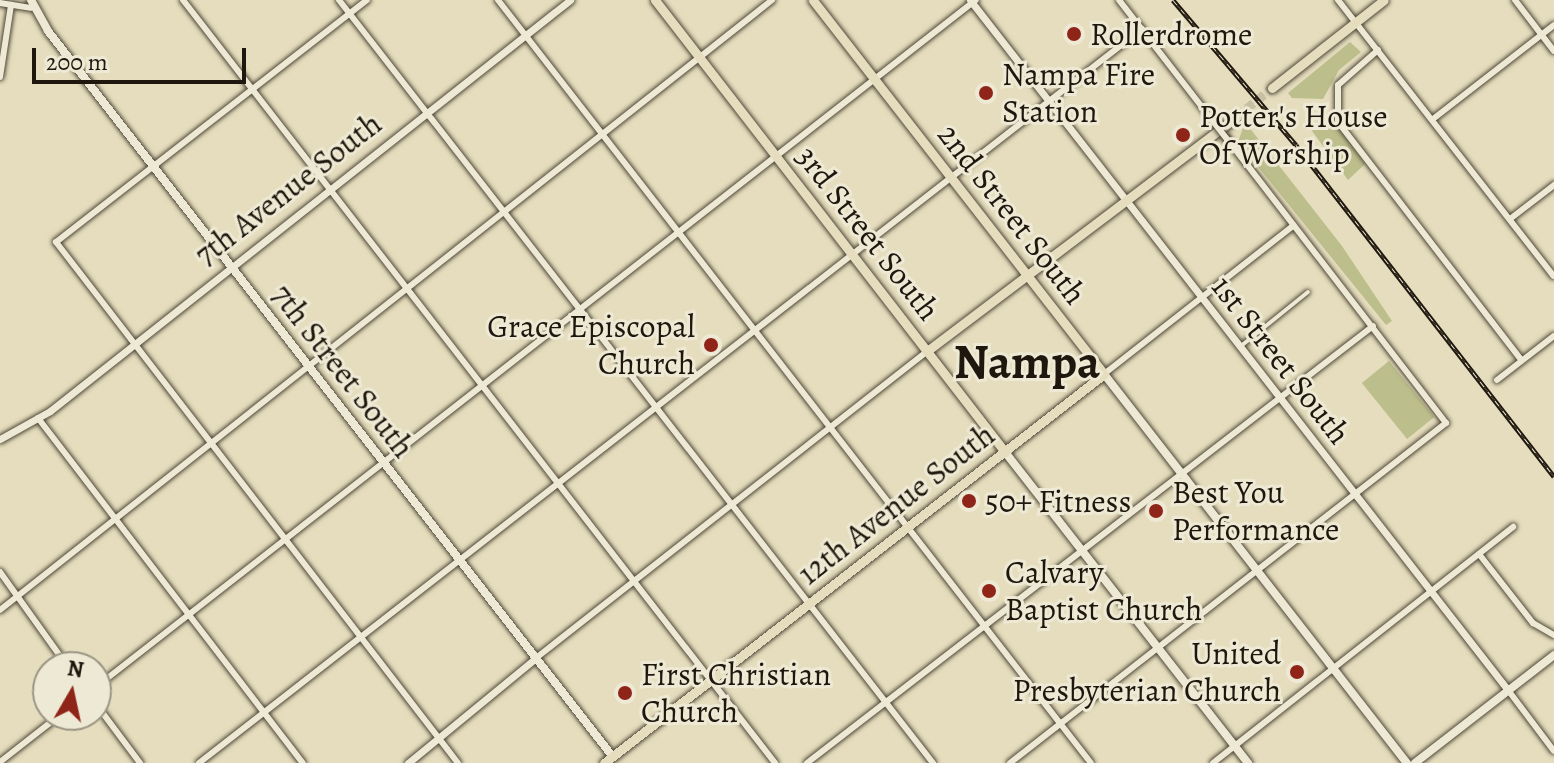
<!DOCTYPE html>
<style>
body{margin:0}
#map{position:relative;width:1554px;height:763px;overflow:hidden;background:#e5ddbd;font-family:Alegreya,serif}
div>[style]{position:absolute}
.green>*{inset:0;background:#bcbf8c;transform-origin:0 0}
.primary-tunnel>*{height:9px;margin-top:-4.5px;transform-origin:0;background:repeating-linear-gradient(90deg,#c7bfa3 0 9px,transparent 0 13.5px)}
.roads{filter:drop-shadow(0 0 2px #504839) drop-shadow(0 0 2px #504839)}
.pedestrian>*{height:4px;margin:-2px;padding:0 2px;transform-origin:2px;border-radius:2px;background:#eee9d4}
.minor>*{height:6px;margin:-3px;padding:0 3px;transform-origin:3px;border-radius:3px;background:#eee9d4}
.tertiary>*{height:7px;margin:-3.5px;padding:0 3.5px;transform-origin:3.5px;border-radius:3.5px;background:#eee9d4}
.secondary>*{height:8px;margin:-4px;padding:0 4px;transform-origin:4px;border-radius:4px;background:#eee9d4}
.primary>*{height:9px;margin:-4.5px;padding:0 4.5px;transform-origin:4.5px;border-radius:4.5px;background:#e5ddbd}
.rail>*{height:5px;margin-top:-2.5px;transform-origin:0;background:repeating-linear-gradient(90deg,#eee9d4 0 6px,#1f170d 0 12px);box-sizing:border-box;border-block:2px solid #1f170d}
.bridges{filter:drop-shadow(0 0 2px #504839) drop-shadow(0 0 2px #504839)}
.minor-bridge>*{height:6px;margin:-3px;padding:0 3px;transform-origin:3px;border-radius:3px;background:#eee9d4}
.dots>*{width:22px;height:22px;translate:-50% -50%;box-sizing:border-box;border:4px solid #eee9d4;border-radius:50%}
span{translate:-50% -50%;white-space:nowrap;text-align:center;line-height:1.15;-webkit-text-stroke:6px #eee9d4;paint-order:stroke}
.poi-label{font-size:32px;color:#1f170d}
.left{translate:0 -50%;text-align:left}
.right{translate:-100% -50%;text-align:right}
.street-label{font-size:32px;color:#1f170d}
.town-label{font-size:48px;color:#1f170d;font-weight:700}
.north{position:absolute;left:32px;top:651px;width:80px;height:80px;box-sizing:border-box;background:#eee9d4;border:2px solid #9b9584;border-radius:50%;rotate:9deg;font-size:22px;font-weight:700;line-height:32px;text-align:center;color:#1f170d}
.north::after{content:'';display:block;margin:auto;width:28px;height:36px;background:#8f2418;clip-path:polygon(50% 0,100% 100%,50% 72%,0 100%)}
.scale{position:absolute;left:32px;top:48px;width:214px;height:36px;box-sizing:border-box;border:4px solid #1f170d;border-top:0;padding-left:10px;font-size:24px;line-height:28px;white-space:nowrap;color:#1f170d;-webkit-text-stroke:6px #eee9d4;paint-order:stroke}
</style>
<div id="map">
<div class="green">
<div style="clip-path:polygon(1350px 42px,1361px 52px,1339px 70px,1323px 99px,1292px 98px,1288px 93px)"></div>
<div style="clip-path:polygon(1321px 116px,1330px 116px,1365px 164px,1348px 180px,1312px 131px)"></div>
<div style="clip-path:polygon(1245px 122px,1342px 246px,1392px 321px,1386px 325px,1238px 142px)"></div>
<div style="left:1389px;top:361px;width:72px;height:35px;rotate:51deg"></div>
</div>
<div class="primary-tunnel">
<div style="left:1236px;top:117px;width:46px;rotate:-38.9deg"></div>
</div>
<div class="roads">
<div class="pedestrian">
<div style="left:1241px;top:346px;width:86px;rotate:-38.9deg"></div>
</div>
<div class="minor">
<div style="left:183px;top:0;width:966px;rotate:52.19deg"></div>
<div style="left:339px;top:0;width:967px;rotate:52.1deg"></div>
<div style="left:367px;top:0;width:394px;rotate:142.1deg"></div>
<div style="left:56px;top:242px;width:658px;rotate:52.35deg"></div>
<div style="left:498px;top:0;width:966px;rotate:52.15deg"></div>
<div style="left:1119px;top:0;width:152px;rotate:52.2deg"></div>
<div style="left:1338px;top:0;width:350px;rotate:52deg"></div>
<div style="left:1515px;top:0;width:64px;rotate:52.6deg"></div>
<div style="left:0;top:3px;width:31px;rotate:9deg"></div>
<div style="left:1378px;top:50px;width:53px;rotate:138.8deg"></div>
<div style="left:1338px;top:85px;width:37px;rotate:90deg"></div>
<div style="left:1338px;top:122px;width:300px;rotate:52.4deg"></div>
<div style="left:0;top:77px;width:73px;rotate:-81.3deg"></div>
<div style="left:1433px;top:119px;width:153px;rotate:-37.8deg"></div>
<div style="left:1510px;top:219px;width:56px;rotate:-37.7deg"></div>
<div style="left:1104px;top:374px;width:241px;rotate:-38.1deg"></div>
<div style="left:1497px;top:380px;width:72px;rotate:-37.7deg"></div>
<div style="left:38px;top:418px;width:435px;rotate:52.5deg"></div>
<div style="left:1479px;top:554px;width:88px;rotate:52deg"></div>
<div style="left:1533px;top:623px;width:24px;rotate:30deg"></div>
<div style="left:0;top:572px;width:117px;rotate:54.4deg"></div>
<div style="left:0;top:610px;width:984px;rotate:-38.31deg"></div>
<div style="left:536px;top:658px;width:497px;rotate:-38.1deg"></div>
<div style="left:96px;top:687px;width:1116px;rotate:-37.98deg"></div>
<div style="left:1508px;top:690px;width:76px;rotate:53deg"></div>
<div style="left:96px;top:704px;width:74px;rotate:53.3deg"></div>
<div style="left:0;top:762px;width:76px;rotate:-38.1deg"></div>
<div style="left:199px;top:763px;width:1195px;rotate:-37.9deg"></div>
<div style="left:807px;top:763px;width:715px;rotate:-37.67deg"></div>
<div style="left:1010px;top:763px;width:553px;rotate:-37.95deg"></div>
<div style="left:1446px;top:423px;width:359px;rotate:-127.6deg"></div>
<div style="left:1213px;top:763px;width:382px;rotate:-38.2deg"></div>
</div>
<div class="tertiary">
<div style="left:970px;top:0;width:875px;rotate:52.06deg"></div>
<div style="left:0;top:439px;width:57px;rotate:-29.2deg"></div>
<div style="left:50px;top:411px;width:663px;rotate:-38.32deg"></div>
<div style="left:408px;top:763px;width:166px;rotate:-39.4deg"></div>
</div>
<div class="secondary">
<div style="left:31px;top:0;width:35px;rotate:61deg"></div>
<div style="left:48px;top:31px;width:920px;rotate:52.11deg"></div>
<div style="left:1104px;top:374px;width:493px;rotate:52.1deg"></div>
<div style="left:1005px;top:452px;width:395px;rotate:52deg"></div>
<div style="left:1415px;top:763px;width:176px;rotate:-37.8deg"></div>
</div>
<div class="primary">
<div style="left:655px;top:0;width:572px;rotate:52.25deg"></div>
<div style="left:1272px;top:88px;width:142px;rotate:-38.2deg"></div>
<div style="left:927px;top:351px;width:388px;rotate:-37.1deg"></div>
<div style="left:604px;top:763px;width:633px;rotate:-37.88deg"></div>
<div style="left:1104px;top:374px;width:474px;rotate:-127.9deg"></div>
</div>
</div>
<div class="rail">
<div style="left:1173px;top:0;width:190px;rotate:49.7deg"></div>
<div style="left:1296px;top:145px;width:420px;rotate:52.1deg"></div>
</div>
<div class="bridges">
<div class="minor-bridge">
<div style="left:1212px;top:120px;width:24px;rotate:52deg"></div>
</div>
</div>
<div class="dots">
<div style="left:1074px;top:34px;background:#8f2418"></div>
<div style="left:986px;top:93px;background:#8f2418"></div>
<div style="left:1183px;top:135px;background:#8f2418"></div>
<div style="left:711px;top:345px;background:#8f2418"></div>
<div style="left:969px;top:501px;background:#8f2418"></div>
<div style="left:1156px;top:511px;background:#8f2418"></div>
<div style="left:989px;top:591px;background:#8f2418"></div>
<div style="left:1297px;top:672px;background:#8f2418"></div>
<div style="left:625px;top:693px;background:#8f2418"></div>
</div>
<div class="poi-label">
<span class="left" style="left:1090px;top:34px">Rollerdrome</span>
<span class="left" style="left:1002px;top:93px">Nampa Fire<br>Station</span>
<span class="left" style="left:1199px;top:135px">Potter's House<br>Of Worship</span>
<span class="right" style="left:695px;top:345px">Grace Episcopal<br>Church</span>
<span class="left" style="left:1172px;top:511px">Best You<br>Performance</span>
<span class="left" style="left:985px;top:501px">50+ Fitness</span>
<span class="left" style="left:1005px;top:591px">Calvary<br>Baptist Church</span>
<span class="right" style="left:1281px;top:672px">United<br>Presbyterian Church</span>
<span class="left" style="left:641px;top:693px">First Christian<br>Church</span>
</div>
<div class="street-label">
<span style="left:288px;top:189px;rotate:-38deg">7th Avenue South</span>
<span style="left:1012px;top:214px;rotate:52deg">2nd Street South</span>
<span style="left:868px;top:233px;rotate:52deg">3rd Street South</span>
<span style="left:1281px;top:360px;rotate:52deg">1st Street South</span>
<span style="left:343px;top:371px;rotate:52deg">7th Street South</span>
<span style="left:896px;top:504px;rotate:-38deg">12th Avenue South</span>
</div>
<div class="town-label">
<span style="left:1027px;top:363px">Nampa</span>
</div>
<div class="north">N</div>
<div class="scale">200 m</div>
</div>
